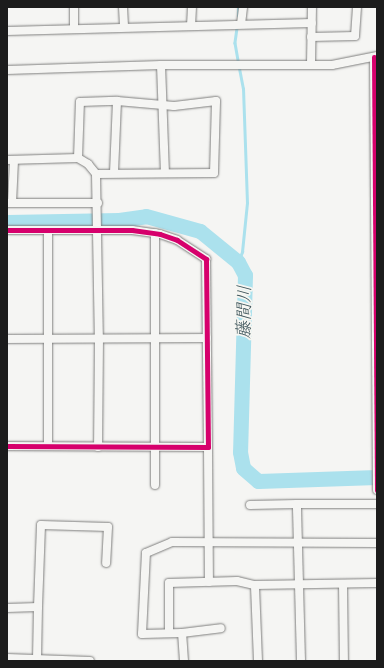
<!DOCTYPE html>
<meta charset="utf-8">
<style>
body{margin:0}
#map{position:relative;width:384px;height:668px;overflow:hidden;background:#f5f5f3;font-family:Caveat,"Klee One",sans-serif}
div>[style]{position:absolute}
.stream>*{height:2.5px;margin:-1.25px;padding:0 1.25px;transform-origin:1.25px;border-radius:1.25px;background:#abe1ed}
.river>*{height:15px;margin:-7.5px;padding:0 7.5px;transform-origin:7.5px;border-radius:7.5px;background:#abe1ed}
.roads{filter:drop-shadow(0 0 1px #7e7e7d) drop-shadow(0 0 1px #7e7e7d)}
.street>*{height:8px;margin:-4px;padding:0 4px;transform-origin:4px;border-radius:4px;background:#f5f5f3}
.cycleway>*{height:5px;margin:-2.5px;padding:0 2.5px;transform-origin:2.5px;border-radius:2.5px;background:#d6006c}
span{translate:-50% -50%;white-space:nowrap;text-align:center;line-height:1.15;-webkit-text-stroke:3.5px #f6f6f2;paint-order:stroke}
.water-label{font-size:18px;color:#3d545a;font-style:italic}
.frame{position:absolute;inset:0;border:8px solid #1c1c1c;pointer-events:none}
</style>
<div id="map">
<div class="stream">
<div style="left:238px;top:16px;width:9px;rotate:-90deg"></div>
<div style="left:237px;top:28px;width:15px;rotate:98deg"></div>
<div style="left:235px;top:43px;width:17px;rotate:80deg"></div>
<div style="left:238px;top:262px;width:11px;rotate:-68deg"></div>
<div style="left:242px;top:252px;width:49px;rotate:-84.2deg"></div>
<div style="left:247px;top:203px;width:114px;rotate:-92deg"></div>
<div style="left:243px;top:89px;width:20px;rotate:-101deg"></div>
</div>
<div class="river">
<div style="left:7px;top:222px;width:112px;rotate:-1deg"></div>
<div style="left:119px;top:220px;width:27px;rotate:-8deg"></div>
<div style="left:146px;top:216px;width:56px;rotate:15.5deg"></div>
<div style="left:200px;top:231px;width:49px;rotate:39.2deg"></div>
<div style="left:238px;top:262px;width:15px;rotate:62deg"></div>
<div style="left:245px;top:275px;width:177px;rotate:91.6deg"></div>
<div style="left:240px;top:452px;width:16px;rotate:79deg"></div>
<div style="left:243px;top:468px;width:20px;rotate:41deg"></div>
<div style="left:258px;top:481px;width:119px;rotate:-1.9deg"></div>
</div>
<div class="roads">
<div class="street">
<div style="left:74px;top:7px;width:21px;rotate:90deg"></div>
<div style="left:123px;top:7px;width:20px;rotate:87deg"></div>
<div style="left:241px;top:24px;width:17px;rotate:-83deg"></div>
<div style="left:191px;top:26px;width:19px;rotate:-87deg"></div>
<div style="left:7px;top:31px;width:305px;rotate:-1.5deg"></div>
<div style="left:311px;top:37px;width:44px;rotate:-1.3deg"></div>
<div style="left:355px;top:36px;width:29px;rotate:-86deg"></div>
<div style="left:374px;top:57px;width:433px;rotate:89.6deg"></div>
<div style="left:311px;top:64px;width:57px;rotate:-89deg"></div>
<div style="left:161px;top:65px;width:108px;rotate:87.9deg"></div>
<div style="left:7px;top:70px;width:154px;rotate:-1.9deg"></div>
<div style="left:161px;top:65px;width:171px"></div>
<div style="left:332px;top:65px;width:46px;rotate:-11.3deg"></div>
<div style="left:78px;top:158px;width:56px;rotate:-88deg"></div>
<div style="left:80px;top:102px;width:37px;rotate:-2deg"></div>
<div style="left:7px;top:160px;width:71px;rotate:-1.6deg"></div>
<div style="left:78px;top:158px;width:12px;rotate:31deg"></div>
<div style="left:88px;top:164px;width:13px;rotate:51deg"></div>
<div style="left:96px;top:174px;width:164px;rotate:89deg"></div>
<div style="left:99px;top:338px;width:109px;rotate:90.5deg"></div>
<div style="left:96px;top:174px;width:118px;rotate:-0.5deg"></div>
<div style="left:214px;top:173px;width:72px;rotate:-88.4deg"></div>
<div style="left:216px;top:101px;width:42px;rotate:173.2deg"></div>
<div style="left:174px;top:106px;width:57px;rotate:-175deg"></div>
<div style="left:117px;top:101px;width:72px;rotate:92.4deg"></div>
<div style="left:7px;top:203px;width:91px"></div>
<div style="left:12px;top:203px;width:43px;rotate:-87.3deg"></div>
<div style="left:7px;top:230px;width:125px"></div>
<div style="left:132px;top:230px;width:28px;rotate:8deg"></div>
<div style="left:160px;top:234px;width:18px;rotate:19deg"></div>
<div style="left:177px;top:240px;width:35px;rotate:33deg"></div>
<div style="left:206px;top:259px;width:188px;rotate:89.4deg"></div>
<div style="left:208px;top:447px;width:201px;rotate:-179.7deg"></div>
<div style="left:155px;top:233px;width:252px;rotate:90deg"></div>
<div style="left:7px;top:339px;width:200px;rotate:-0.3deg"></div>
<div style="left:48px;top:446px;width:216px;rotate:-90deg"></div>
<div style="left:208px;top:447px;width:135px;rotate:89.6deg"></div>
<div style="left:250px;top:505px;width:47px;rotate:-1.2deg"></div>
<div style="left:343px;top:584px;width:77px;rotate:89.3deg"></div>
<div style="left:38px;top:607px;width:82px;rotate:-87.9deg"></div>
<div style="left:41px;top:525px;width:67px;rotate:1.7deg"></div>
<div style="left:108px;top:527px;width:36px;rotate:93deg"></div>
<div style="left:7px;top:608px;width:31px;rotate:-2deg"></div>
<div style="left:38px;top:607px;width:52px;rotate:91.1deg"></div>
<div style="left:169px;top:633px;width:50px;rotate:-90deg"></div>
<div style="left:169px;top:583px;width:68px;rotate:-1.7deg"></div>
<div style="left:237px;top:581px;width:18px;rotate:13deg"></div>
<div style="left:182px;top:633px;width:40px;rotate:178.6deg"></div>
<div style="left:142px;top:634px;width:81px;rotate:-87.2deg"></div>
<div style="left:146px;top:553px;width:28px;rotate:-23deg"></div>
<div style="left:172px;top:542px;width:205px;rotate:0.3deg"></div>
<div style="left:7px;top:658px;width:83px;rotate:2.1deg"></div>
<div style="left:184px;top:661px;width:28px;rotate:-94deg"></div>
<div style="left:182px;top:633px;width:39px;rotate:-7deg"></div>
<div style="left:258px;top:661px;width:76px;rotate:-92.3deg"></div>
<div style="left:255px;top:585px;width:122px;rotate:-0.9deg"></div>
<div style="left:301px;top:661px;width:157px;rotate:-91.5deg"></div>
<div style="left:297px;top:504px;width:80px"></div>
</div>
</div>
<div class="cycleway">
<div style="left:374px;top:57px;width:433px;rotate:89.6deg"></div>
<div style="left:7px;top:230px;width:125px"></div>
<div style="left:132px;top:230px;width:28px;rotate:8deg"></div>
<div style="left:160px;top:234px;width:18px;rotate:19deg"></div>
<div style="left:177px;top:240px;width:35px;rotate:33deg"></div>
<div style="left:206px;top:259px;width:188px;rotate:89.4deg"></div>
<div style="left:208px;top:447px;width:201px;rotate:-179.7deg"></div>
</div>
<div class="water-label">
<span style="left:244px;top:312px;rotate:-89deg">藤間川</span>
</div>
<div class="frame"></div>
</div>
